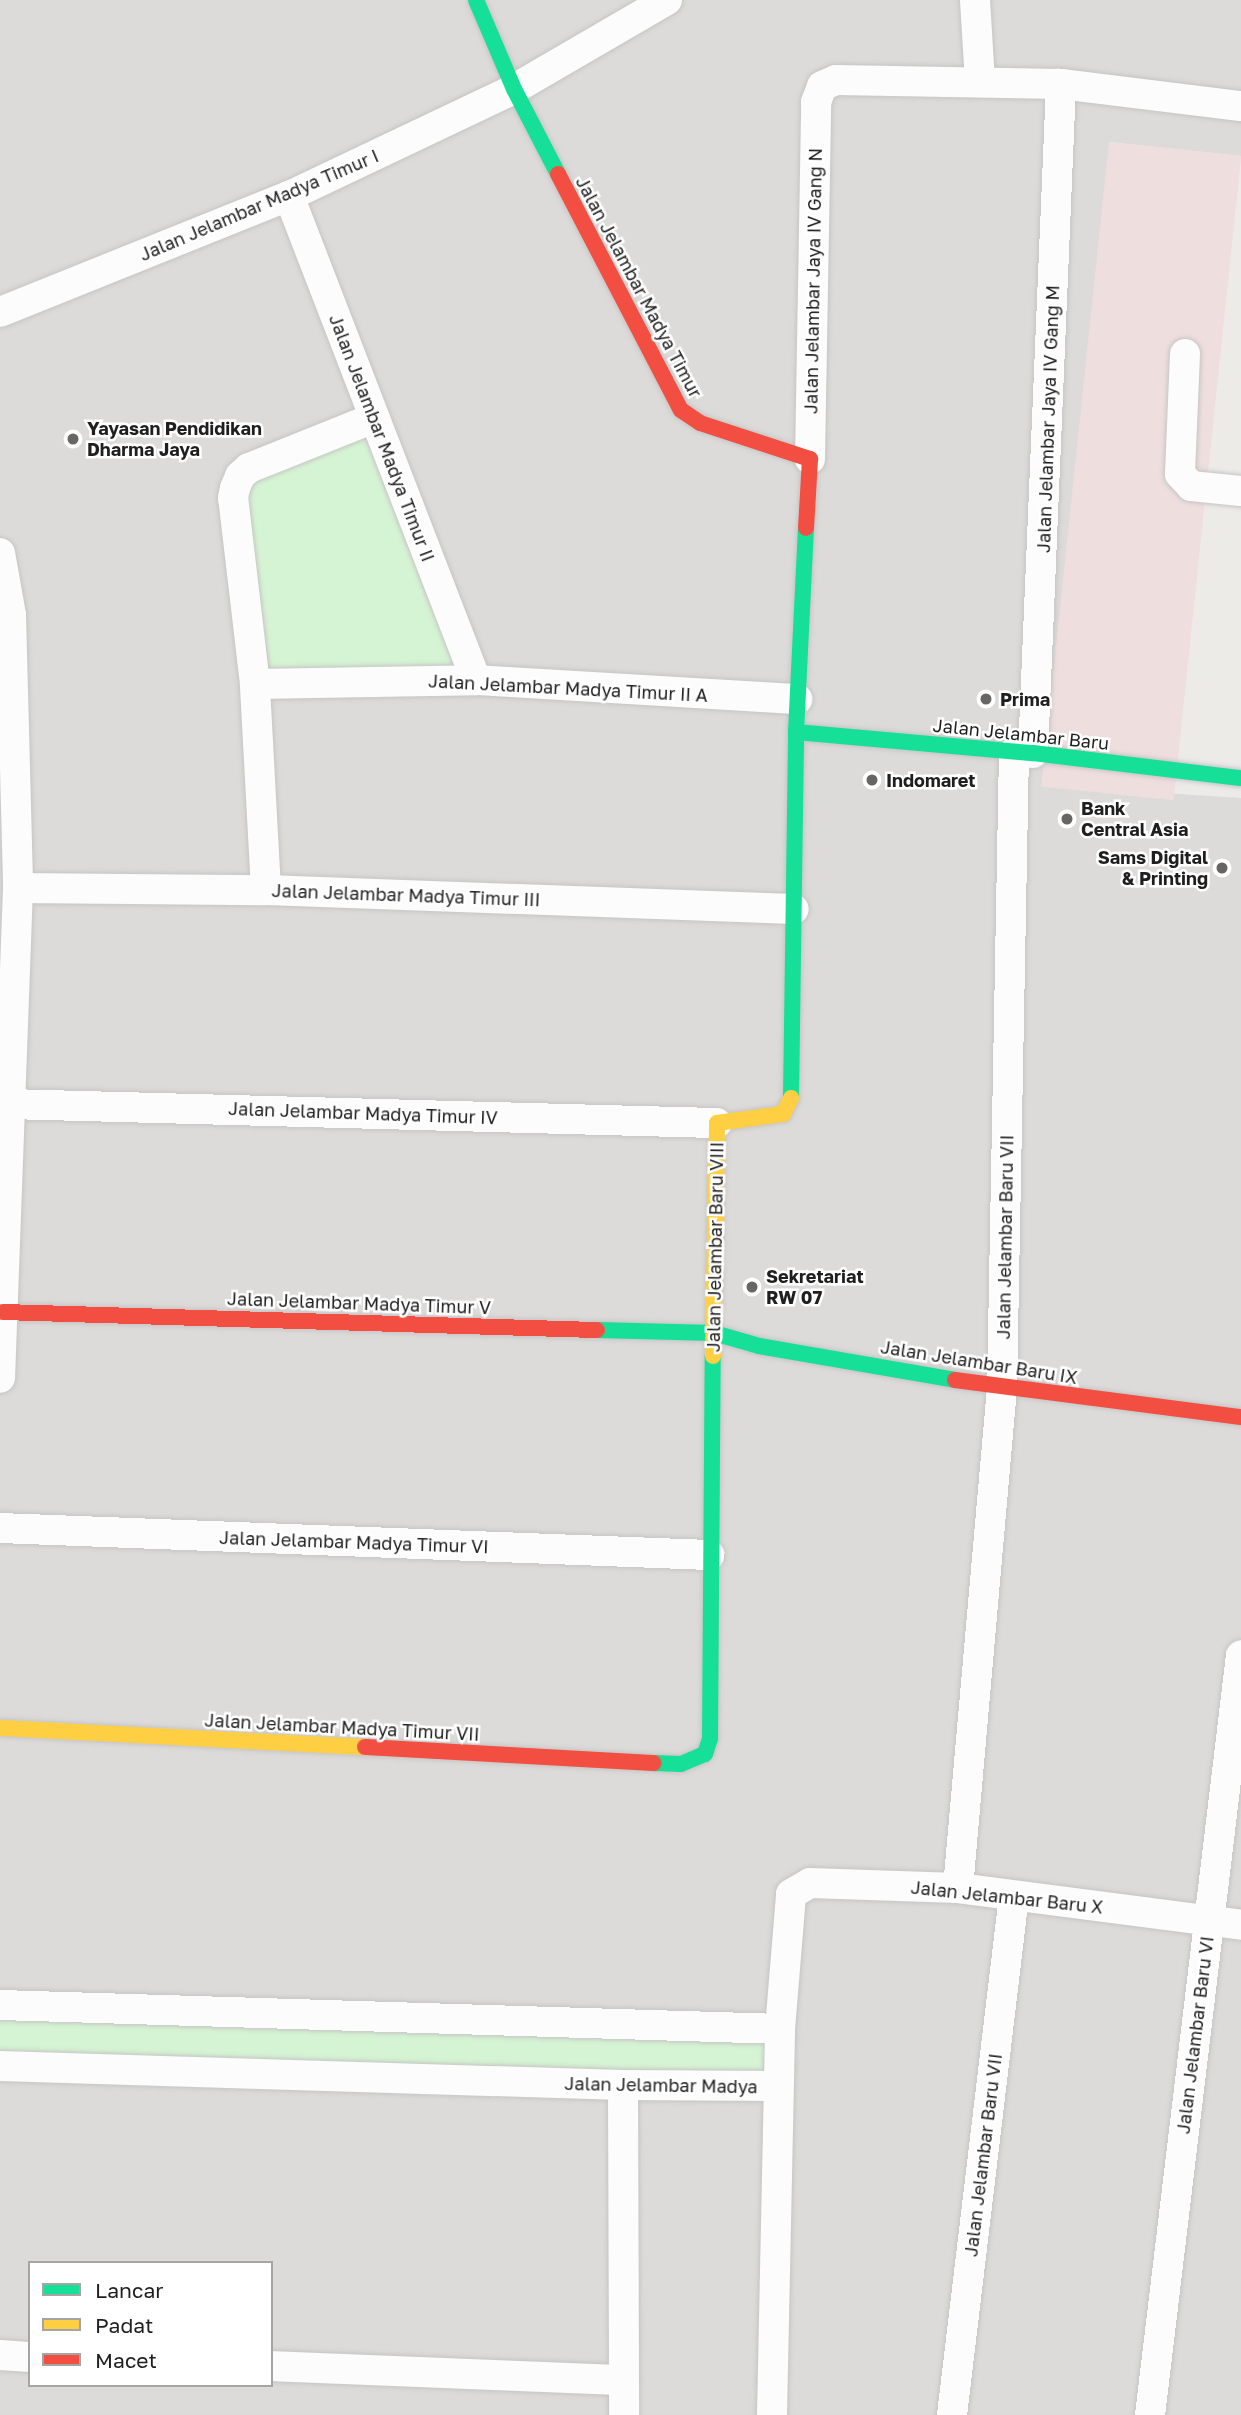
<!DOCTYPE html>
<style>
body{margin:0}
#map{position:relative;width:1241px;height:2415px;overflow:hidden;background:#edebe8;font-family:"Golos Text",sans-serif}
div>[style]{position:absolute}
.residential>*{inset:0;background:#dcdbd9}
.commercial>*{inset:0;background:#efdede;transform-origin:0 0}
.park>*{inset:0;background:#d5f4d3}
.roads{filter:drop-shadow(0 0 2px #c6c5c4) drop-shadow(0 0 2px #c6c5c4)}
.street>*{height:30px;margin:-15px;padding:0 15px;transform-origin:15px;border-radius:15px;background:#fcfcfc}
.fast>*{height:16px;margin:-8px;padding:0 8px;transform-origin:8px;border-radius:8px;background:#16e098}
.slow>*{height:16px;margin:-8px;padding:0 8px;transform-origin:8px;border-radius:8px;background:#ffcf43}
.jam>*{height:16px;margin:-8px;padding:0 8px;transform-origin:8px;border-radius:8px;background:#f24e42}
.dots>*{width:19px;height:19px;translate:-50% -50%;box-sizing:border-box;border:4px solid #fff;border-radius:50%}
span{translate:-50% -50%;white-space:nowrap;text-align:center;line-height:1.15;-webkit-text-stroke:5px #fff;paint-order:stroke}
.street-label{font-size:18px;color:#1f1f1f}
.poi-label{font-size:18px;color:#1f1f1f;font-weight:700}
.left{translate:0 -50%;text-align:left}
.right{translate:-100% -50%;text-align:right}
.legend{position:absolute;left:28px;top:2261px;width:245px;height:126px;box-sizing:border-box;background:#fff;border:2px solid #a5a5a5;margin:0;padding:9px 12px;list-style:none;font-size:21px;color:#1f1f1f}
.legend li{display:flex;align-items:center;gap:14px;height:35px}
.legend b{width:35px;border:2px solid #a5a5a5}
</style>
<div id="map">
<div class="residential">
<div style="clip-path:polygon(evenodd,0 0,1241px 0,1241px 156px,1109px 142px,1102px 789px,1241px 798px,1241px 2415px,0 2415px,0 0,30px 2263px,271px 2263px,271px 2385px,30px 2385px,30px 2263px)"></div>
</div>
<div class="commercial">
<div style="left:1109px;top:142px;width:133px;height:648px;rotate:6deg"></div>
</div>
<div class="park">
<div style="clip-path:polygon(377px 429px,460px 668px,270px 672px,240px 476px)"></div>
<div style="clip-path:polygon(0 2010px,768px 2042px,759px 2085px,0 2077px)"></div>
</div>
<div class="roads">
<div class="street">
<div style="left:975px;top:0;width:82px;rotate:86.5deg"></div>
<div style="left:289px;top:196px;width:519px;rotate:68.88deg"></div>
<div style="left:0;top:312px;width:311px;rotate:-21.9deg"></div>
<div style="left:289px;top:196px;width:249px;rotate:-25.4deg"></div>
<div style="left:514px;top:89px;width:177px;rotate:-30.2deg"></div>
<div style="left:1185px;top:354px;width:120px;rotate:92.4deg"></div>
<div style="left:1180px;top:474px;width:16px;rotate:47deg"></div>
<div style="left:1191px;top:486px;width:50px;rotate:5.7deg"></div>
<div style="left:810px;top:459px;width:357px;rotate:-89deg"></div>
<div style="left:816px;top:102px;width:17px;rotate:-69deg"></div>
<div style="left:822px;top:86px;width:15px;rotate:-23deg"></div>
<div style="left:836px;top:80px;width:225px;rotate:1deg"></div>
<div style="left:1061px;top:84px;width:181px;rotate:7deg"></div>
<div style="left:0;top:553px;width:63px;rotate:79.9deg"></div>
<div style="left:11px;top:615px;width:273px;rotate:88.5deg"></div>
<div style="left:18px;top:888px;width:490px;rotate:92.1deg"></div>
<div style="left:255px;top:684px;width:221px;rotate:-1deg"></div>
<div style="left:476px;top:680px;width:322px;rotate:3.4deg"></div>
<div style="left:1033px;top:753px;width:670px;rotate:-87.6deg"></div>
<div style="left:18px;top:888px;width:248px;rotate:0.5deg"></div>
<div style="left:266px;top:890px;width:528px;rotate:2.06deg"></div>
<div style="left:266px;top:890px;width:206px;rotate:-93.1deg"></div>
<div style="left:255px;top:684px;width:187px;rotate:-96.7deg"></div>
<div style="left:233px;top:498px;width:10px;rotate:-79deg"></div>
<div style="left:235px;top:488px;width:13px;rotate:-67deg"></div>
<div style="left:240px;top:476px;width:12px;rotate:-42deg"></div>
<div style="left:249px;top:468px;width:135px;rotate:-21.8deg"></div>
<div style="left:8px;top:1104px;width:709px;rotate:1.54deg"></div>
<div style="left:0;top:1528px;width:710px;rotate:2.18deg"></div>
<div style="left:958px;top:1888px;width:502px;rotate:-84.97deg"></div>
<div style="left:1002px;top:1388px;width:636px;rotate:-88.92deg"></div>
<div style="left:0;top:2005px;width:780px;rotate:1.76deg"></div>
<div style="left:0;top:2066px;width:623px;rotate:1.75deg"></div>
<div style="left:623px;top:2085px;width:155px;rotate:0.4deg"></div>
<div style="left:623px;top:2085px;width:330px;rotate:89.8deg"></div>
<div style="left:0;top:2355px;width:30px;rotate:4deg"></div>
<div style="left:271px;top:2366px;width:352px;rotate:2.3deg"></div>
<div style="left:772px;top:2415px;width:386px;rotate:-88.8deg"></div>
<div style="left:780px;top:2029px;width:135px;rotate:-85.3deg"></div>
<div style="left:791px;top:1894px;width:22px;rotate:-30deg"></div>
<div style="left:810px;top:1883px;width:148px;rotate:1.9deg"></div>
<div style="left:958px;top:1888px;width:285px;rotate:7.4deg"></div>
<div style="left:952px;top:2415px;width:523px;rotate:-83.19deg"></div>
<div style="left:1150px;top:2415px;width:765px;rotate:-83.17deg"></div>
</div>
<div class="fast">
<div style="left:476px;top:0;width:97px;rotate:66.9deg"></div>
<div style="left:514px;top:89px;width:96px;rotate:62.6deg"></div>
<div style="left:796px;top:732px;width:238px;rotate:5.1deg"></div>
<div style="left:1033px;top:753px;width:209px;rotate:6.9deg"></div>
<div style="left:791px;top:1098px;width:366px;rotate:-89.2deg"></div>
<div style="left:796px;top:732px;width:204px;rotate:-87.2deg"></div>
<div style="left:597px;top:1330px;width:117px;rotate:1.5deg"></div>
<div style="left:714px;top:1333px;width:47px;rotate:16.1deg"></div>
<div style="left:759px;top:1346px;width:199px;rotate:9.8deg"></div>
<div style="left:654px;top:1763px;width:27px;rotate:2deg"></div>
<div style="left:681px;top:1764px;width:26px;rotate:-23deg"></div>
<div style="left:705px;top:1754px;width:16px;rotate:-72deg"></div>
<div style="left:710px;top:1739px;width:383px;rotate:-89.6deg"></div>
</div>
<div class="slow">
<div style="left:713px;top:1356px;width:233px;rotate:-89deg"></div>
<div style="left:717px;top:1123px;width:67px;rotate:-7.8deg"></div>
<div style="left:783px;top:1114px;width:18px;rotate:-63deg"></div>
<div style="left:0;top:1728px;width:365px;rotate:3deg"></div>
</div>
<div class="jam">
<div style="left:558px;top:174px;width:266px;rotate:62.5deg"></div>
<div style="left:681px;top:410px;width:23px;rotate:34deg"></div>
<div style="left:700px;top:423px;width:116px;rotate:18.1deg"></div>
<div style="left:810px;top:459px;width:69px;rotate:93.3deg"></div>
<div style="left:3px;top:1312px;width:594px;rotate:1.74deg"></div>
<div style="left:955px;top:1380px;width:288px;rotate:7.4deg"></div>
<div style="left:365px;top:1747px;width:289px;rotate:3.2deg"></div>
</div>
</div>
<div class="dots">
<div style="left:73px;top:439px;background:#676665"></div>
<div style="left:986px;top:699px;background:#676665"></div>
<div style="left:872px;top:780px;background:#676665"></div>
<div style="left:1067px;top:819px;background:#676665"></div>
<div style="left:1222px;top:868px;background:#676665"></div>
<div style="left:752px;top:1287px;background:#676665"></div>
</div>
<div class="street-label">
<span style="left:259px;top:205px;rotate:-23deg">Jalan Jelambar Madya Timur I</span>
<span style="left:813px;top:281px;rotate:-89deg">Jalan Jelambar Jaya IV Gang N</span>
<span style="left:639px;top:287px;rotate:62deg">Jalan Jelambar Madya Timur</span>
<span style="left:1048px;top:419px;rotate:-88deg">Jalan Jelambar Jaya IV Gang M</span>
<span style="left:382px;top:438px;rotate:69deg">Jalan Jelambar Madya Timur II</span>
<span style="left:568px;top:688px;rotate:3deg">Jalan Jelambar Madya Timur II A</span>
<span style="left:1021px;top:734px;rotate:6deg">Jalan Jelambar Baru</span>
<span style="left:406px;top:895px;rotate:2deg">Jalan Jelambar Madya Timur III</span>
<span style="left:363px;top:1113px;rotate:2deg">Jalan Jelambar Madya Timur IV</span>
<span style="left:1005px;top:1237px;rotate:-89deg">Jalan Jelambar Baru VII</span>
<span style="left:715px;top:1247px;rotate:-89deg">Jalan Jelambar Baru VIII</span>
<span style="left:359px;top:1303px;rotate:2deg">Jalan Jelambar Madya Timur V</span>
<span style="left:979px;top:1362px;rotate:9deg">Jalan Jelambar Baru IX</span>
<span style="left:354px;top:1542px;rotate:2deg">Jalan Jelambar Madya Timur VI</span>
<span style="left:342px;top:1727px;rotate:3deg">Jalan Jelambar Madya Timur VII</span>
<span style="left:1007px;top:1897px;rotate:6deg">Jalan Jelambar Baru X</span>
<span style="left:1195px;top:2035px;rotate:-83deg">Jalan Jelambar Baru VI</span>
<span style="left:661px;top:2085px;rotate:1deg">Jalan Jelambar Madya</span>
<span style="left:983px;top:2155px;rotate:-83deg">Jalan Jelambar Baru VII</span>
</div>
<div class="poi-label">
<span class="left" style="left:87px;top:439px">Yayasan Pendidikan<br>Dharma Jaya</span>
<span class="left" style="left:1000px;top:699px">Prima</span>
<span class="left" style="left:886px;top:780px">Indomaret</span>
<span class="left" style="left:1081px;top:819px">Bank<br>Central Asia</span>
<span class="right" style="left:1208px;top:868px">Sams Digital<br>&amp; Printing</span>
<span class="left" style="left:766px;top:1287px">Sekretariat<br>RW 07</span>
</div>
<ul class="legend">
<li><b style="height:9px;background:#16e098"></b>Lancar</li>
<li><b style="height:9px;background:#ffcf43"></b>Padat</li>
<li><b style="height:9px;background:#f24e42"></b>Macet</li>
</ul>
</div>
